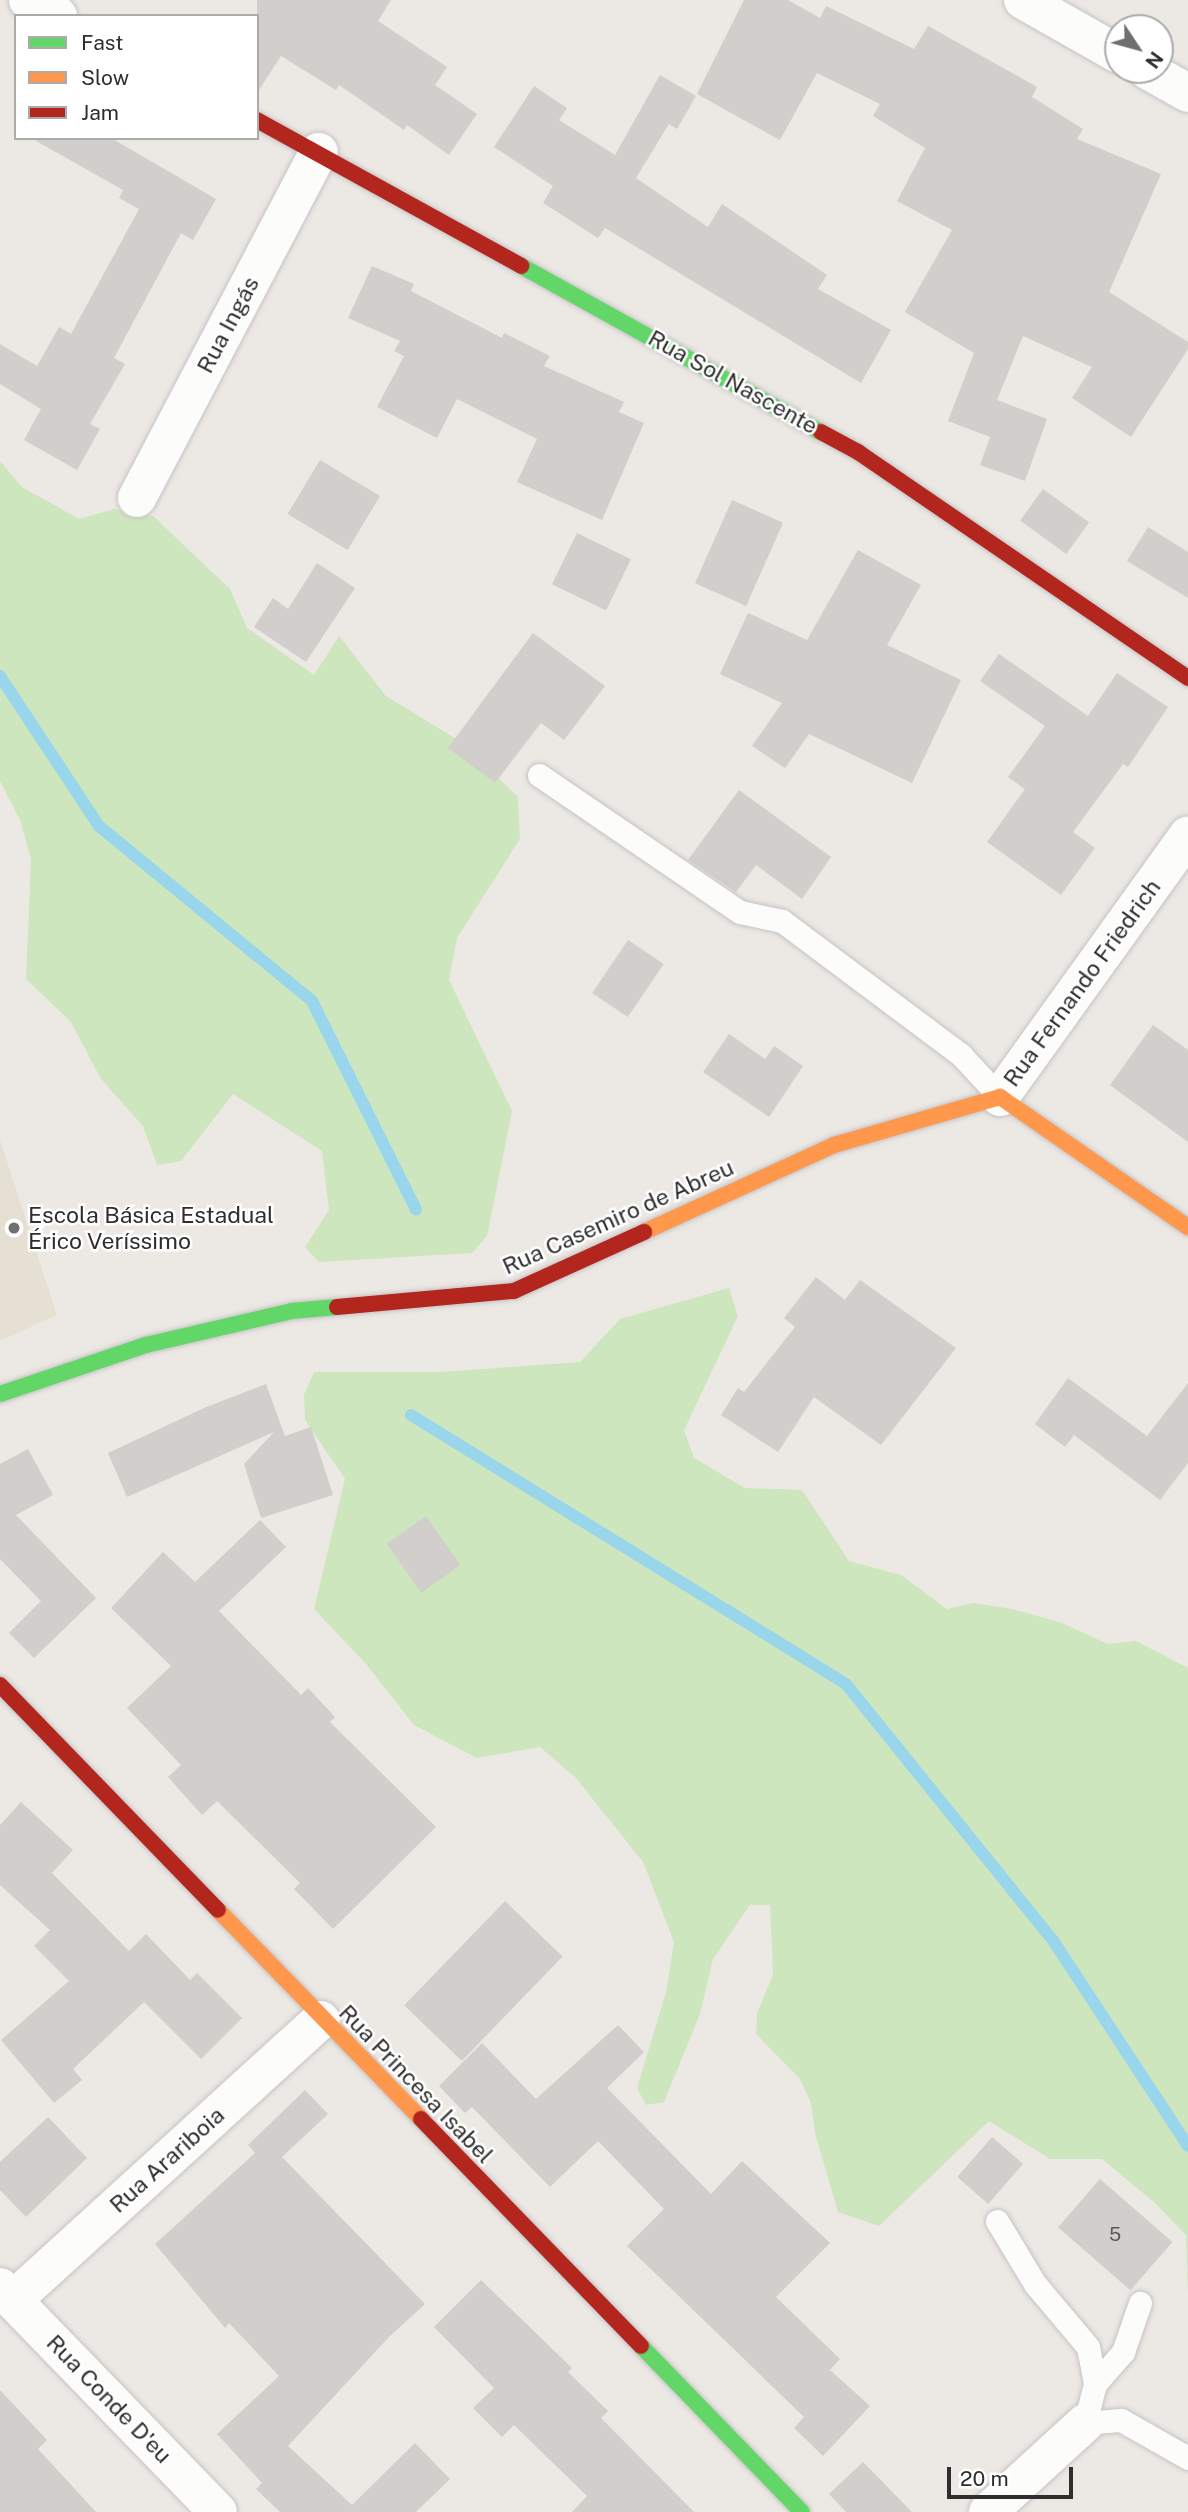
<!DOCTYPE html>
<meta charset="utf-8">
<style>
body{margin:0}
#map{position:relative;width:1188px;height:2512px;overflow:hidden;background:#ece8e4;font-family:"Public Sans",sans-serif}
div>[style]{position:absolute}
.education>*{inset:0;background:#e6e0d3}
.green>*{inset:0;background:#cee6be}
.stream>*{height:12px;margin:-6px;padding:0 6px;transform-origin:6px;border-radius:6px;background:#99d6ec}
.building>*{inset:0;background:#d1cecb;transform-origin:0 0}
.roads{filter:drop-shadow(0 0 2px #c5c4c5) drop-shadow(0 0 2px #c5c4c5)}
.lane>*{height:23px;margin:-11.5px;padding:0 11.5px;transform-origin:11.5px;border-radius:11.5px;background:#fcfcfb}
.street>*{height:38px;margin:-19px;padding:0 19px;transform-origin:19px;border-radius:19px;background:#fcfcfb}
.fast>*{height:16px;margin:-8px;padding:0 8px;transform-origin:8px;border-radius:8px;background:#63d668}
.slow>*{height:16px;margin:-8px;padding:0 8px;transform-origin:8px;border-radius:8px;background:#ff974d}
.jam>*{height:16px;margin:-8px;padding:0 8px;transform-origin:8px;border-radius:8px;background:#b3261e}
.dots>*{width:19px;height:19px;translate:-50% -50%;box-sizing:border-box;border:4px solid #fff;border-radius:50%}
span{translate:-50% -50%;white-space:nowrap;text-align:center;line-height:1.15;-webkit-text-stroke:5px #fff;paint-order:stroke}
.number-label{font-size:19px;color:#585857}
.number-label span{-webkit-text-stroke-width:0}
.street-label{font-size:23px;color:#2e2e2e}
.poi-label{font-size:23px;color:#2e2e2e}
.left{translate:0 -50%;text-align:left}
.legend{position:absolute;left:14px;top:14px;width:245px;height:126px;box-sizing:border-box;background:#fff;border:2px solid #ababab;margin:0;padding:9px 12px;list-style:none;font-size:21px;color:#2e2e2e}
.legend li{display:flex;align-items:center;gap:14px;height:35px}
.legend b{width:35px;border:2px solid #ababab}
.north{position:absolute;left:1104px;top:14px;width:70px;height:70px;box-sizing:border-box;background:#fff;border:2px solid #ababab;border-radius:50%;rotate:126deg;font-size:19px;font-weight:700;line-height:28px;text-align:center;color:#2e2e2e}
.north::after{content:'';display:block;margin:auto;width:24px;height:32px;background:#706f6e;clip-path:polygon(50% 0,100% 100%,50% 72%,0 100%)}
.scale{position:absolute;left:947px;top:2467px;width:126px;height:32px;box-sizing:border-box;border:4px solid #2e2e2e;border-top:0;padding-left:9px;font-size:21px;line-height:24px;white-space:nowrap;color:#2e2e2e;-webkit-text-stroke:5px #fff;paint-order:stroke}
</style>
<div id="map">
<div class="education">
<div style="clip-path:polygon(0 1140px,57px 1315px,0 1341px)"></div>
</div>
<div class="green">
<div style="clip-path:polygon(0 461px,22px 487px,79px 519px,114px 509px,153px 516px,230px 589px,247px 628px,314px 675px,339px 636px,386px 696px,463px 743px,518px 797px,520px 839px,457px 938px,449px 980px,512px 1111px,487px 1236px,472px 1253px,319px 1262px,305px 1247px,329px 1210px,322px 1151px,233px 1094px,181px 1161px,157px 1165px,143px 1126px,101px 1079px,71px 1022px,26px 979px,31px 859px,20px 820px,0 781px)"></div>
<div style="clip-path:polygon(729px 1288px,738px 1316px,684px 1430px,694px 1458px,745px 1488px,802px 1490px,849px 1561px,901px 1575px,947px 1609px,973px 1603px,1012px 1609px,1062px 1623px,1108px 1644px,1136px 1641px,1188px 1668px,1188px 2294px,1186px 2235px,1154px 2202px,1102px 2159px,1050px 2159px,989px 2121px,879px 2226px,838px 2212px,815px 2133px,811px 2103px,800px 2079px,756px 2034px,757px 2013px,773px 1975px,770px 1905px,750px 1905px,713px 1959px,700px 2014px,664px 2102px,646px 2105px,637px 2088px,666px 1992px,674px 1942px,643px 1862px,575px 1777px,540px 1747px,477px 1758px,414px 1725px,366px 1664px,314px 1609px,345px 1479px,305px 1420px,304px 1395px,314px 1372px,440px 1372px,580px 1362px,620px 1319px)"></div>
</div>
<div class="stream">
<div style="left:0;top:676px;width:180px;rotate:56.6deg"></div>
<div style="left:99px;top:826px;width:276px;rotate:39.4deg"></div>
<div style="left:312px;top:1001px;width:233px;rotate:63.5deg"></div>
<div style="left:411px;top:1415px;width:511px;rotate:31.73deg"></div>
<div style="left:846px;top:1684px;width:331px;rotate:51.1deg"></div>
<div style="left:1054px;top:1942px;width:244px;rotate:56.7deg"></div>
</div>
<div class="building">
<div style="clip-path:polygon(257px 0,391px 0,378px 21px,447px 67px,435px 85px,477px 114px,449px 155px,407px 125px,404px 130px,339px 85px,336px 90px,281px 56px,257px 93px)"></div>
<div style="clip-path:polygon(744px 0,788px 0,820px 18px,826px 6px,914px 49px,928px 26px,1037px 87px,1032px 97px,1083px 129px,1077px 139px,1161px 174px,1109px 292px,1188px 342px,1188px 349px,1131px 437px,1072px 398px,1092px 367px,1023px 336px,997px 400px,1047px 419px,1025px 481px,980px 465px,990px 437px,948px 421px,974px 353px,905px 312px,952px 230px,897px 201px,925px 148px,873px 116px,880px 104px,817px 73px,780px 140px,697px 94px)"></div>
<div style="clip-path:polygon(660px 75px,696px 96px,677px 129px,669px 124px,636px 178px,708px 227px,722px 204px,827px 275px,818px 289px,891px 330px,861px 383px,605px 228px,598px 238px,543px 203px,553px 186px,494px 147px,534px 86px,567px 108px,559px 120px,615px 155px)"></div>
<div style="clip-path:polygon(31px 138px,111px 138px,216px 199px,193px 240px,181px 233px,114px 358px,125px 364px,90px 424px,100px 429px,77px 470px,24px 440px,41px 409px,0 384px,0 344px,37px 366px,59px 327px,71px 334px,139px 209px,119px 198px,123px 190px)"></div>
<div style="clip-path:polygon(372px 266px,414px 284px,411px 291px,502px 338px,504px 333px,550px 356px,544px 366px,624px 402px,619px 412px,644px 423px,602px 520px,517px 482px,537px 439px,457px 399px,437px 438px,377px 407px,404px 356px,394px 351px,400px 341px,348px 318px)"></div>
<div style="left:320px;top:460px;width:70px;height:63px;rotate:31deg"></div>
<div style="left:1043px;top:489px;width:57px;height:39px;rotate:36deg"></div>
<div style="left:732px;top:500px;width:56px;height:91px;rotate:24deg"></div>
<div style="clip-path:polygon(1148px 527px,1188px 552px,1188px 598px,1127px 561px)"></div>
<div style="left:577px;top:533px;width:60px;height:57px;rotate:26deg"></div>
<div style="clip-path:polygon(858px 550px,921px 585px,887px 645px,961px 680px,912px 783px,809px 734px,785px 768px,752px 746px,782px 703px,720px 674px,748px 613px,807px 640px)"></div>
<div style="clip-path:polygon(317px 563px,355px 588px,306px 662px,254px 627px,273px 598px,288px 609px)"></div>
<div style="clip-path:polygon(533px 633px,605px 686px,564px 740px,541px 723px,495px 783px,448px 748px)"></div>
<div style="clip-path:polygon(999px 654px,1088px 716px,1117px 673px,1168px 707px,1128px 767px,1123px 764px,1073px 832px,1095px 848px,1061px 895px,987px 842px,1025px 789px,1008px 777px,1045px 726px,980px 681px)"></div>
<div style="clip-path:polygon(739px 790px,831px 857px,802px 899px,756px 865px,736px 892px,688px 860px)"></div>
<div style="left:628px;top:940px;width:43px;height:64px;rotate:34deg"></div>
<div style="clip-path:polygon(1153px 1025px,1188px 1050px,1188px 1142px,1110px 1085px)"></div>
<div style="clip-path:polygon(729px 1034px,765px 1059px,774px 1046px,803px 1066px,769px 1117px,703px 1072px)"></div>
<div style="clip-path:polygon(816px 1277px,845px 1300px,860px 1280px,956px 1348px,881px 1445px,814px 1397px,778px 1452px,721px 1415px,738px 1388px,744px 1392px,795px 1327px,784px 1318px)"></div>
<div style="clip-path:polygon(1068px 1378px,1147px 1436px,1188px 1383px,1188px 1463px,1160px 1500px,1074px 1435px,1065px 1447px,1035px 1424px)"></div>
<div style="clip-path:polygon(266px 1384px,285px 1436px,311px 1427px,333px 1495px,261px 1518px,244px 1464px,274px 1432px,127px 1497px,108px 1453px,204px 1408px)"></div>
<div style="clip-path:polygon(28px 1449px,53px 1495px,16px 1515px,96px 1598px,34px 1658px,9px 1633px,41px 1601px,0 1559px,0 1464px)"></div>
<div style="left:426px;top:1516px;width:60px;height:48px;rotate:55deg"></div>
<div style="clip-path:polygon(260px 1520px,286px 1547px,219px 1611px,301px 1695px,308px 1688px,335px 1717px,330px 1722px,436px 1827px,333px 1929px,294px 1889px,300px 1883px,217px 1801px,202px 1815px,168px 1777px,181px 1765px,127px 1708px,171px 1666px,111px 1608px,163px 1552px,195px 1582px)"></div>
<div style="clip-path:polygon(21px 1802px,73px 1850px,52px 1873px,129px 1951px,146px 1934px,190px 1980px,197px 1973px,242px 2018px,201px 2059px,144px 2002px,73px 2069px,82px 2080px,54px 2103px,1px 2040px,69px 1981px,34px 1946px,50px 1930px,0 1885px,0 1825px)"></div>
<div style="left:505px;top:1901px;width:80px;height:145px;rotate:44deg"></div>
<div style="clip-path:polygon(618px 2025px,644px 2052px,607px 2088px,711px 2194px,742px 2161px,830px 2243px,776px 2297px,840px 2359px,830px 2370px,870px 2406px,823px 2456px,794px 2428px,804px 2417px,627px 2246px,664px 2209px,598px 2141px,550px 2187px,472px 2107px,465px 2113px,439px 2086px,482px 2043px,536px 2099px)"></div>
<div style="clip-path:polygon(305px 2090px,328px 2114px,282px 2157px,425px 2304px,389px 2337px,288px 2446px,352px 2505px,415px 2443px,450px 2479px,416px 2512px,280px 2512px,256px 2489px,262px 2483px,217px 2434px,279px 2376px,229px 2323px,225px 2328px,155px 2244px,255px 2153px,248px 2145px)"></div>
<div style="clip-path:polygon(48px 2117px,87px 2158px,26px 2217px,0 2190px,0 2162px)"></div>
<div style="left:992px;top:2137px;width:41px;height:53px;rotate:41deg"></div>
<div style="left:1100px;top:2179px;width:96px;height:64px;rotate:41deg"></div>
<div style="clip-path:polygon(481px 2280px,572px 2368px,568px 2372px,608px 2411px,601px 2418px,694px 2512px,572px 2512px,587px 2496px,514px 2425px,502px 2437px,473px 2408px,494px 2388px,434px 2327px)"></div>
<div style="clip-path:polygon(0 2390px,47px 2440px,38px 2449px,96px 2512px,0 2512px)"></div>
<div style="clip-path:polygon(863px 2462px,912px 2512px,846px 2512px,829px 2494px)"></div>
</div>
<div class="roads">
<div class="lane">
<div style="left:539px;top:775px;width:243px;rotate:34.3deg"></div>
<div style="left:740px;top:912px;width:43px;rotate:12.1deg"></div>
<div style="left:782px;top:921px;width:224px;rotate:36.8deg"></div>
<div style="left:961px;top:1055px;width:57px;rotate:47.1deg"></div>
<div style="left:997px;top:2221px;width:74px;rotate:58.9deg"></div>
<div style="left:1035px;top:2284px;width:82px;rotate:49.9deg"></div>
<div style="left:1088px;top:2347px;width:38px;rotate:79deg"></div>
<div style="left:1095px;top:2384px;width:40px;rotate:104.4deg"></div>
<div style="left:1085px;top:2423px;width:36px;rotate:-5deg"></div>
<div style="left:1121px;top:2420px;width:77px;rotate:29.6deg"></div>
<div style="left:1095px;top:2384px;width:43px;rotate:-48.8deg"></div>
<div style="left:1123px;top:2352px;width:52px;rotate:-70.9deg"></div>
</div>
<div class="street">
<div style="left:28px;top:0;width:34px;rotate:28deg"></div>
<div style="left:1023px;top:0;width:109px;rotate:29.6deg"></div>
<div style="left:1147px;top:70px;width:47px;rotate:29.3deg"></div>
<div style="left:137px;top:498px;width:391px;rotate:-62.3deg"></div>
<div style="left:1000px;top:1097px;width:322px;rotate:-54.3deg"></div>
<div style="left:0;top:2287px;width:313px;rotate:45.9deg"></div>
<div style="left:13px;top:2300px;width:416px;rotate:-42.3deg"></div>
<div style="left:988px;top:2512px;width:132px;rotate:-42.5deg"></div>
</div>
<div class="fast">
<div style="left:521px;top:266px;width:343px;rotate:29deg"></div>
<div style="left:0;top:1394px;width:154px;rotate:-18.6deg"></div>
<div style="left:146px;top:1345px;width:150px;rotate:-13.1deg"></div>
<div style="left:292px;top:1311px;width:45px;rotate:-5.1deg"></div>
<div style="left:641px;top:2346px;width:231px;rotate:45.9deg"></div>
</div>
<div class="slow">
<div style="left:644px;top:1232px;width:209px;rotate:-24.6deg"></div>
<div style="left:834px;top:1145px;width:173px;rotate:-16.1deg"></div>
<div style="left:1000px;top:1097px;width:229px;rotate:34.7deg"></div>
<div style="left:218px;top:1910px;width:291px;rotate:45.8deg"></div>
</div>
<div class="jam">
<div style="left:257px;top:120px;width:302px;rotate:28.9deg"></div>
<div style="left:821px;top:432px;width:42px;rotate:28.4deg"></div>
<div style="left:858px;top:452px;width:400px;rotate:34.4deg"></div>
<div style="left:337px;top:1307px;width:178px;rotate:-5.2deg"></div>
<div style="left:514px;top:1291px;width:143px;rotate:-24.4deg"></div>
<div style="left:0;top:1685px;width:313px;rotate:45.9deg"></div>
<div style="left:421px;top:2119px;width:316px;rotate:45.9deg"></div>
</div>
</div>
<div class="dots">
<div style="left:14px;top:1228px;background:#706f6e"></div>
</div>
<div class="number-label">
<span style="left:1115px;top:2235px">5</span>
</div>
<div class="street-label">
<span style="left:228px;top:325px;rotate:-62deg">Rua Ingás</span>
<span style="left:733px;top:382px;rotate:29deg">Rua Sol Nascente</span>
<span style="left:1082px;top:983px;rotate:-54deg">Rua Fernando Friedrich</span>
<span style="left:618px;top:1217px;rotate:-24deg">Rua Casemiro de Abreu</span>
<span style="left:416px;top:2084px;rotate:46deg">Rua Princesa Isabel</span>
<span style="left:167px;top:2160px;rotate:-42deg">Rua Arariboia</span>
<span style="left:109px;top:2399px;rotate:46deg">Rua Conde D'eu</span>
</div>
<div class="poi-label">
<span class="left" style="left:28px;top:1228px">Escola Básica Estadual<br>Érico Veríssimo</span>
</div>
<ul class="legend">
<li><b style="height:9px;background:#63d668"></b>Fast</li>
<li><b style="height:9px;background:#ff974d"></b>Slow</li>
<li><b style="height:9px;background:#b3261e"></b>Jam</li>
</ul>
<div class="north">N</div>
<div class="scale">20 m</div>
</div>
